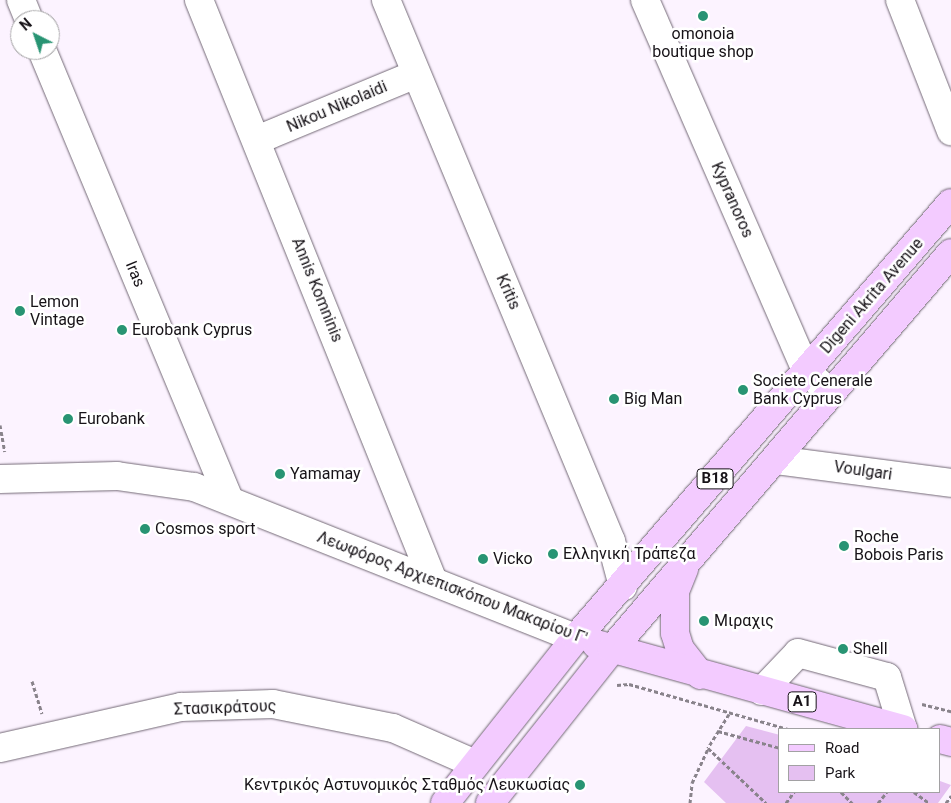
<!DOCTYPE html>
<meta charset="utf-8">
<style>
body{margin:0}
#map{position:relative;width:951px;height:803px;overflow:hidden;background:#fcf3ff;font-family:Roboto,sans-serif}
div>[style]{position:absolute}
.green>*{inset:0;background:#e5c0f1}
.path>*{height:3px;margin-top:-1.5px;transform-origin:0;background:repeating-linear-gradient(90deg,#89838b 0 4px,transparent 0 6.5px)}
.roads{filter:drop-shadow(0 0 1px #736976) drop-shadow(0 0 1px #736976)}
.minor>*{height:28px;margin:-14px;padding:0 14px;transform-origin:14px;border-radius:14px;background:#fff}
.major>*{height:28px;margin:-14px;padding:0 14px;transform-origin:14px;border-radius:14px;background:#f3cbff}
.dots>*{width:14px;height:14px;translate:-50% -50%;box-sizing:border-box;border:2px solid #fff;border-radius:50%}
span{translate:-50% -50%;white-space:nowrap;text-align:center;line-height:1.15;-webkit-text-stroke:5px #fff;paint-order:stroke}
.shield-label span{padding:1px 4px;background:#fff;border:1px solid;border-radius:4px;-webkit-text-stroke-width:0}
.shield-label{font-size:15px;color:#171318;font-weight:700}
.poi-label{font-size:16px;color:#171318}
.left{translate:0 -50%;text-align:left}
.right{translate:-100% -50%;text-align:right}
.street-label{font-size:16px;color:#171318}
.legend{position:absolute;left:778px;top:728px;width:162px;height:65px;box-sizing:border-box;background:#fff;border:1px solid #a2a1a3;margin:0;padding:6px 9px;list-style:none;font-size:15px;color:#171318}
.legend li{display:flex;align-items:center;gap:10px;height:25px}
.legend b{width:25px;border:1px solid #a2a1a3}
.north{position:absolute;left:10px;top:10px;width:50px;height:50px;box-sizing:border-box;background:#fff;border:1px solid #a2a1a3;border-radius:50%;rotate:319deg;font-size:14px;font-weight:700;line-height:20px;text-align:center;color:#171318}
.north::after{content:'';display:block;margin:auto;width:18px;height:22px;background:#289473;clip-path:polygon(50% 0,100% 100%,50% 72%,0 100%)}
</style>
<div id="map">
<div class="green">
<div style="clip-path:polygon(746px 726px,780px 735px,780px 792px,940px 792px,940px 781px,951px 785px,938px 803px,726px 803px,704px 782px)"></div>
</div>
<div class="path">
<div style="left:0;top:425px;width:27px;rotate:80deg"></div>
<div style="left:32px;top:681px;width:34px;rotate:73deg"></div>
<div style="left:617px;top:685px;width:12px;rotate:-5deg"></div>
<div style="left:629px;top:684px;width:165px;rotate:15.8deg"></div>
<div style="left:922px;top:704px;width:30px;rotate:14deg"></div>
<div style="left:729px;top:714px;width:40px;rotate:122deg"></div>
<div style="left:708px;top:748px;width:80px;rotate:43.5deg"></div>
<div style="left:718px;top:731px;width:64px;rotate:15.3deg"></div>
<div style="left:841px;top:792px;width:16px;rotate:45deg"></div>
<div style="left:914px;top:792px;width:19px;rotate:36deg"></div>
<div style="left:690px;top:803px;width:20px;rotate:-84deg"></div>
<div style="left:692px;top:783px;width:38px;rotate:-65deg"></div>
<div style="left:786px;top:803px;width:14px;rotate:-54deg"></div>
<div style="left:878px;top:803px;width:14px;rotate:-51deg"></div>
<div style="left:946px;top:803px;width:9px;rotate:-54deg"></div>
</div>
<div class="roads">
<div class="minor">
<div style="left:21px;top:0;width:22px;rotate:68deg"></div>
<div style="left:199px;top:0;width:626px;rotate:68.06deg"></div>
<div style="left:386px;top:0;width:586px;rotate:67.42deg"></div>
<div style="left:611px;top:541px;width:47px;rotate:75.1deg"></div>
<div style="left:645px;top:0;width:406px;rotate:66.5deg"></div>
<div style="left:807px;top:372px;width:31px;rotate:42deg"></div>
<div style="left:900px;top:0;width:141px;rotate:68.7deg"></div>
<div style="left:42px;top:50px;width:486px;rotate:67.4deg"></div>
<div style="left:257px;top:140px;width:172px;rotate:-22.5deg"></div>
<div style="left:775px;top:460px;width:177px;rotate:7.4deg"></div>
<div style="left:0;top:479px;width:117px;rotate:-1.5deg"></div>
<div style="left:117px;top:476px;width:78px;rotate:8.1deg"></div>
<div style="left:194px;top:487px;width:411px;rotate:21.6deg"></div>
<div style="left:762px;top:691px;width:52px;rotate:-46.5deg"></div>
<div style="left:798px;top:653px;width:92px;rotate:15.1deg"></div>
<div style="left:887px;top:677px;width:54px;rotate:72.9deg"></div>
<div style="left:0;top:748px;width:186px;rotate:-12.8deg"></div>
<div style="left:181px;top:707px;width:92px;rotate:-1.9deg"></div>
<div style="left:273px;top:704px;width:122px;rotate:11.3deg"></div>
<div style="left:393px;top:728px;width:90px;rotate:23.7deg"></div>
</div>
<div class="major">
<div style="left:684px;top:569px;width:24px;rotate:112deg"></div>
<div style="left:675px;top:591px;width:42px;rotate:90deg"></div>
<div style="left:675px;top:633px;width:17px;rotate:73deg"></div>
<div style="left:680px;top:649px;width:33px;rotate:52deg"></div>
<div style="left:596px;top:644px;width:319px;rotate:15.5deg"></div>
<div style="left:940px;top:739px;width:11px;rotate:15deg"></div>
<div style="left:445px;top:803px;width:211px;rotate:-51.6deg"></div>
<div style="left:576px;top:638px;width:574px;rotate:-49.24deg"></div>
<div style="left:490px;top:803px;width:196px;rotate:-51.6deg"></div>
<div style="left:612px;top:649px;width:521px;rotate:-49.43deg"></div>
</div>
</div>
<div class="dots">
<div style="left:703px;top:16px;background:#289473"></div>
<div style="left:20px;top:311px;background:#289473"></div>
<div style="left:122px;top:330px;background:#289473"></div>
<div style="left:743px;top:390px;background:#289473"></div>
<div style="left:614px;top:399px;background:#289473"></div>
<div style="left:68px;top:419px;background:#289473"></div>
<div style="left:280px;top:474px;background:#289473"></div>
<div style="left:145px;top:529px;background:#289473"></div>
<div style="left:844px;top:546px;background:#289473"></div>
<div style="left:553px;top:554px;background:#289473"></div>
<div style="left:483px;top:559px;background:#289473"></div>
<div style="left:704px;top:621px;background:#289473"></div>
<div style="left:843px;top:649px;background:#289473"></div>
<div style="left:580px;top:785px;background:#289473"></div>
</div>
<div class="shield-label">
<span style="left:715px;top:479px">B18</span>
<span style="left:802px;top:702px">A1</span>
</div>
<div class="poi-label">
<span style="left:703px;top:43px">omonoia<br>boutique shop</span>
<span class="left" style="left:30px;top:311px">Lemon<br>Vintage</span>
<span class="left" style="left:132px;top:330px">Eurobank Cyprus</span>
<span class="left" style="left:753px;top:390px">Societe Cenerale<br>Bank Cyprus</span>
<span class="left" style="left:624px;top:399px">Big Man</span>
<span class="left" style="left:78px;top:419px">Eurobank</span>
<span class="left" style="left:290px;top:474px">Yamamay</span>
<span class="left" style="left:155px;top:529px">Cosmos sport</span>
<span class="left" style="left:854px;top:546px">Roche<br>Bobois Paris</span>
<span class="left" style="left:563px;top:554px">Ελληνική Τράπεζα</span>
<span class="left" style="left:493px;top:559px">Vicko</span>
<span class="left" style="left:714px;top:621px">Μιραχις</span>
<span class="left" style="left:853px;top:649px">Shell</span>
<span class="right" style="left:570px;top:785px">Κεντρικός Αστυνομικός Σταθμός Λευκωσίας</span>
</div>
<div class="street-label">
<span style="left:337px;top:107px;rotate:-23deg">Nikou Nikolaidi</span>
<span style="left:732px;top:200px;rotate:66deg">Kypranoros</span>
<span style="left:135px;top:274px;rotate:67deg">Iras</span>
<span style="left:317px;top:290px;rotate:68deg">Annis Komninis</span>
<span style="left:508px;top:292px;rotate:66deg">Kritis</span>
<span style="left:872px;top:296px;rotate:-49deg">Digeni Akrita Avenue</span>
<span style="left:863px;top:471px;rotate:8deg">Voulgari</span>
<span style="left:452px;top:588px;rotate:21deg">Λεωφόρος Αρχιεπισκόπου Μακαρίου Γ'</span>
<span style="left:225px;top:708px;rotate:-2deg">Στασικράτους</span>
</div>
<ul class="legend">
<li><b style="height:6px;background:#f3cbff"></b>Road</li>
<li><b style="height:14px;background:#e5c0f1"></b>Park</li>
</ul>
<div class="north">N</div>
</div>
